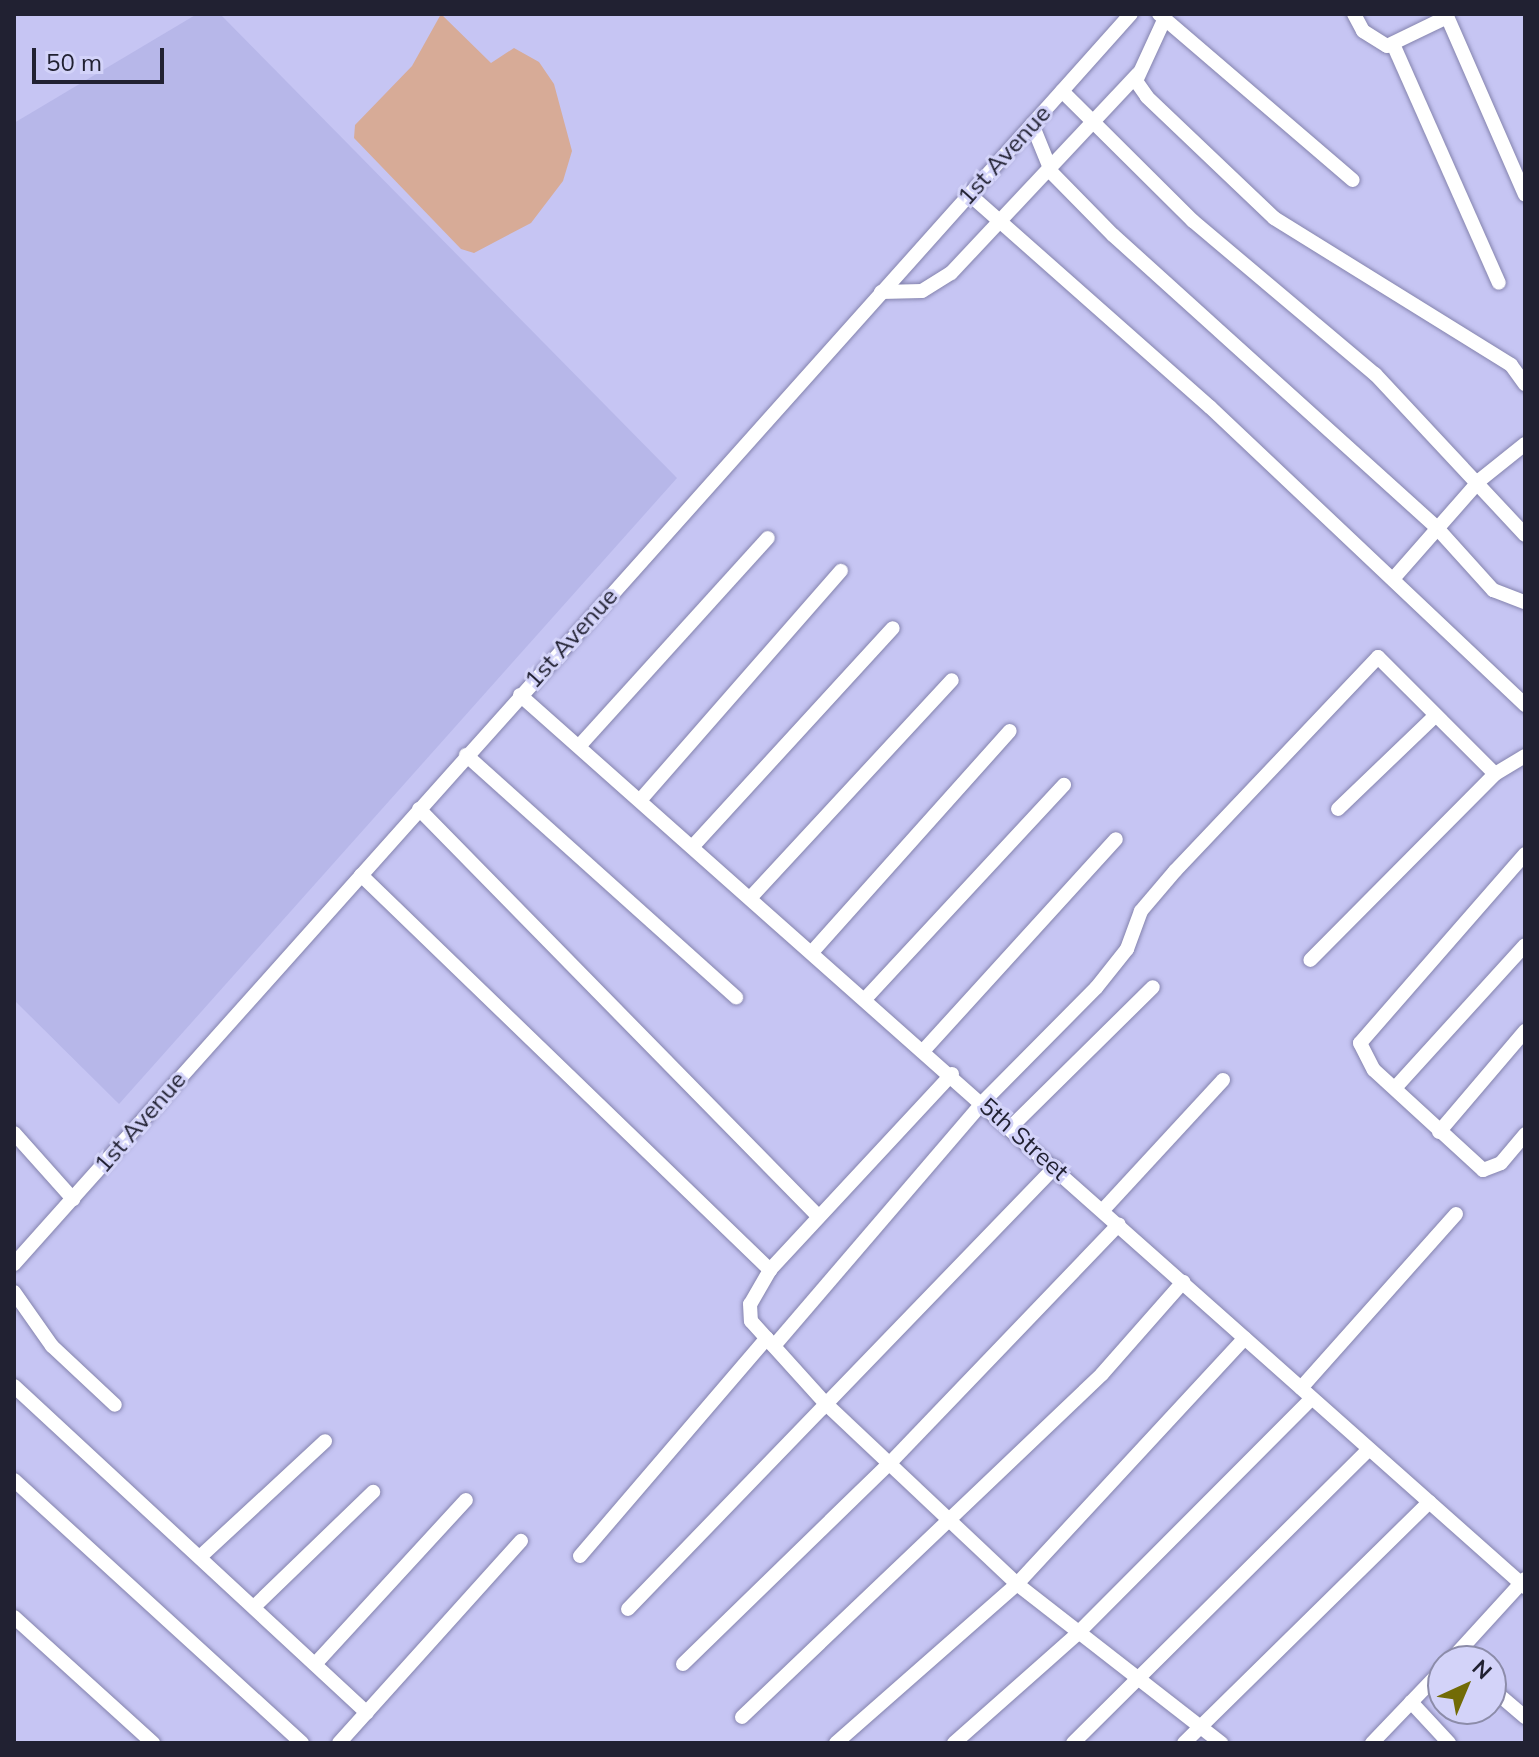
<!DOCTYPE html>
<style>
body{margin:0}
#map{position:relative;width:1539px;height:1757px;overflow:hidden;background:#c6c5f3;font-family:Mulish,sans-serif}
div>[style]{position:absolute}
.built>*{inset:0;background:#b7b7e9}
.green>*{inset:0;background:#d7ab97}
.roads{filter:drop-shadow(0 0 2px #8483ad) drop-shadow(0 0 2px #8483ad)}
.street>*{height:14px;margin:-7px;padding:0 7px;transform-origin:7px;border-radius:7px;background:#fff}
span{translate:-50% -50%;white-space:nowrap;text-align:center;line-height:1.15;-webkit-text-stroke:6px #d3d3f9;paint-order:stroke}
.street-label{font-size:24px;color:#212132}
.frame{position:absolute;inset:0;border:16px solid #212132;pointer-events:none}
.north{position:absolute;left:1427px;top:1645px;width:80px;height:80px;box-sizing:border-box;background:#d3d3f9;border:2px solid #8c8ca9;border-radius:50%;rotate:44deg;font-size:22px;font-weight:700;line-height:32px;text-align:center;color:#212132}
.north::after{content:'';display:block;margin:auto;width:28px;height:36px;background:#726b06;clip-path:polygon(50% 0,100% 100%,50% 72%,0 100%)}
.scale{position:absolute;left:32px;top:48px;width:132px;height:36px;box-sizing:border-box;border:4px solid #212132;border-top:0;padding-left:10px;font-size:24px;line-height:28px;white-space:nowrap;color:#212132;-webkit-text-stroke:6px #d3d3f9;paint-order:stroke}
</style>
<div id="map">
<div class="built">
<div style="clip-path:polygon(197px 14px,220px 14px,677px 478px,119px 1104px,14px 1000px,14px 123px)"></div>
</div>
<div class="green">
<div style="clip-path:polygon(441px 14px,491px 63px,514px 48px,539px 62px,554px 84px,572px 151px,563px 181px,531px 223px,474px 253px,461px 249px,354px 138px,355px 125px,412px 66px)"></div>
</div>
<div class="roads">
<div class="street">
<div style="left:1159px;top:14px;width:255px;rotate:40.6deg"></div>
<div style="left:1354px;top:14px;width:19px;rotate:62deg"></div>
<div style="left:1363px;top:31px;width:28px;rotate:32deg"></div>
<div style="left:1387px;top:46px;width:67px;rotate:-25.8deg"></div>
<div style="left:1446px;top:14px;width:197px;rotate:66.4deg"></div>
<div style="left:1165px;top:18px;width:69px;rotate:114.7deg"></div>
<div style="left:1136px;top:81px;width:19px;rotate:55deg"></div>
<div style="left:1147px;top:97px;width:175px;rotate:43.6deg"></div>
<div style="left:1274px;top:218px;width:279px;rotate:31.8deg"></div>
<div style="left:1511px;top:365px;width:24px;rotate:54deg"></div>
<div style="left:1393px;top:44px;width:261px;rotate:66.1deg"></div>
<div style="left:1062px;top:91px;width:185px;rotate:44.8deg"></div>
<div style="left:1193px;top:221px;width:238px;rotate:40.1deg"></div>
<div style="left:1375px;top:374px;width:220px;rotate:47deg"></div>
<div style="left:1032px;top:124px;width:53px;rotate:67.8deg"></div>
<div style="left:1052px;top:173px;width:87px;rotate:45.5deg"></div>
<div style="left:1113px;top:235px;width:437px;rotate:42.1deg"></div>
<div style="left:1437px;top:528px;width:84px;rotate:47.9deg"></div>
<div style="left:1493px;top:590px;width:34px;rotate:21deg"></div>
<div style="left:969px;top:194px;width:322px;rotate:41.5deg"></div>
<div style="left:1210px;top:407px;width:434px;rotate:43.4deg"></div>
<div style="left:881px;top:292px;width:41px;rotate:-1.4deg"></div>
<div style="left:922px;top:291px;width:34px;rotate:-32deg"></div>
<div style="left:951px;top:273px;width:273px;rotate:-46.8deg"></div>
<div style="left:1393px;top:579px;width:132px;rotate:-48.7deg"></div>
<div style="left:1480px;top:480px;width:58px;rotate:-38.7deg"></div>
<div style="left:520px;top:695px;width:1344px;rotate:41.59deg"></div>
<div style="left:581px;top:744px;width:278px;rotate:-47.8deg"></div>
<div style="left:466px;top:755px;width:363px;rotate:41.9deg"></div>
<div style="left:1495px;top:774px;width:35px;rotate:-31deg"></div>
<div style="left:642px;top:798px;width:302px;rotate:-48.8deg"></div>
<div style="left:419px;top:809px;width:571px;rotate:45.57deg"></div>
<div style="left:1338px;top:809px;width:134px;rotate:-43.8deg"></div>
<div style="left:694px;top:845px;width:294px;rotate:-47.5deg"></div>
<div style="left:1525px;top:854px;width:251px;rotate:131.1deg"></div>
<div style="left:1360px;top:1043px;width:30px;rotate:63deg"></div>
<div style="left:1374px;top:1070px;width:148px;rotate:42.5deg"></div>
<div style="left:1483px;top:1170px;width:19px;rotate:-21deg"></div>
<div style="left:1501px;top:1163px;width:38px;rotate:-50deg"></div>
<div style="left:361px;top:875px;width:569px;rotate:44deg"></div>
<div style="left:752px;top:896px;width:294px;rotate:-47.2deg"></div>
<div style="left:813px;top:951px;width:295px;rotate:-48.2deg"></div>
<div style="left:866px;top:998px;width:291px;rotate:-47.1deg"></div>
<div style="left:924px;top:1050px;width:285px;rotate:-47.7deg"></div>
<div style="left:952px;top:1074px;width:267px;rotate:132.9deg"></div>
<div style="left:770px;top:1270px;width:39px;rotate:120deg"></div>
<div style="left:750px;top:1304px;width:17px;rotate:87deg"></div>
<div style="left:751px;top:1321px;width:110px;rotate:47.9deg"></div>
<div style="left:825px;top:1403px;width:264px;rotate:43.3deg"></div>
<div style="left:1017px;top:1584px;width:259px;rotate:37.9deg"></div>
<div style="left:1395px;top:1088px;width:193px;rotate:-47.7deg"></div>
<div style="left:1011px;top:1127px;width:199px;rotate:-44.6deg"></div>
<div style="left:1439px;top:1132px;width:133px;rotate:-49.6deg"></div>
<div style="left:14px;top:1133px;width:89px;rotate:48.2deg"></div>
<div style="left:1103px;top:1210px;width:177px;rotate:-47.3deg"></div>
<div style="left:14px;top:1264px;width:1676px;rotate:-48.22deg"></div>
<div style="left:14px;top:1292px;width:66px;rotate:54.9deg"></div>
<div style="left:52px;top:1346px;width:86px;rotate:43.1deg"></div>
<div style="left:774px;top:1346px;width:321px;rotate:-49.4deg"></div>
<div style="left:983px;top:1102px;width:161px;rotate:-45.3deg"></div>
<div style="left:1096px;top:988px;width:50px;rotate:-51.5deg"></div>
<div style="left:1127px;top:949px;width:40px;rotate:-69.8deg"></div>
<div style="left:1141px;top:911px;width:52px;rotate:-49.6deg"></div>
<div style="left:1175px;top:871px;width:295px;rotate:-46.5deg"></div>
<div style="left:1378px;top:657px;width:165px;rotate:45deg"></div>
<div style="left:1495px;top:774px;width:262px;rotate:134.8deg"></div>
<div style="left:14px;top:1386px;width:481px;rotate:42.8deg"></div>
<div style="left:1301px;top:1388px;width:233px;rotate:-48.3deg"></div>
<div style="left:14px;top:1480px;width:390px;rotate:42.4deg"></div>
<div style="left:201px;top:1556px;width:169px;rotate:-42.8deg"></div>
<div style="left:580px;top:1556px;width:287px;rotate:-49.4deg"></div>
<div style="left:256px;top:1605px;width:163px;rotate:-44deg"></div>
<div style="left:628px;top:1609px;width:615px;rotate:-45.99deg"></div>
<div style="left:14px;top:1617px;width:188px;rotate:42.2deg"></div>
<div style="left:1450px;top:1661px;width:111px;rotate:-47.6deg"></div>
<div style="left:317px;top:1662px;width:220px;rotate:-47.4deg"></div>
<div style="left:683px;top:1664px;width:287px;rotate:-44.2deg"></div>
<div style="left:889px;top:1464px;width:332px;rotate:-46.2deg"></div>
<div style="left:1491px;top:1688px;width:45px;rotate:40.5deg"></div>
<div style="left:1411px;top:1702px;width:56px;rotate:47.2deg"></div>
<div style="left:742px;top:1717px;width:497px;rotate:-43.6deg"></div>
<div style="left:1102px;top:1374px;width:123px;rotate:-48.6deg"></div>
<div style="left:339px;top:1743px;width:272px;rotate:-48deg"></div>
<div style="left:836px;top:1743px;width:241px;rotate:-41.3deg"></div>
<div style="left:1017px;top:1584px;width:335px;rotate:-47.2deg"></div>
<div style="left:954px;top:1743px;width:163px;rotate:-41.5deg"></div>
<div style="left:1076px;top:1635px;width:334px;rotate:-45.1deg"></div>
<div style="left:1073px;top:1743px;width:417px;rotate:-44.8deg"></div>
<div style="left:1184px;top:1743px;width:344px;rotate:-44.5deg"></div>
<div style="left:1372px;top:1743px;width:103px;rotate:-46.2deg"></div>
</div>
</div>
<div class="street-label">
<span style="left:1004px;top:155px;rotate:-48deg">1st Avenue</span>
<span style="left:571px;top:638px;rotate:-48deg">1st Avenue</span>
<span style="left:140px;top:1122px;rotate:-49deg">1st Avenue</span>
<span style="left:1024px;top:1139px;rotate:42deg">5th Street</span>
</div>
<div class="frame"></div>
<div class="north">N</div>
<div class="scale">50 m</div>
</div>
